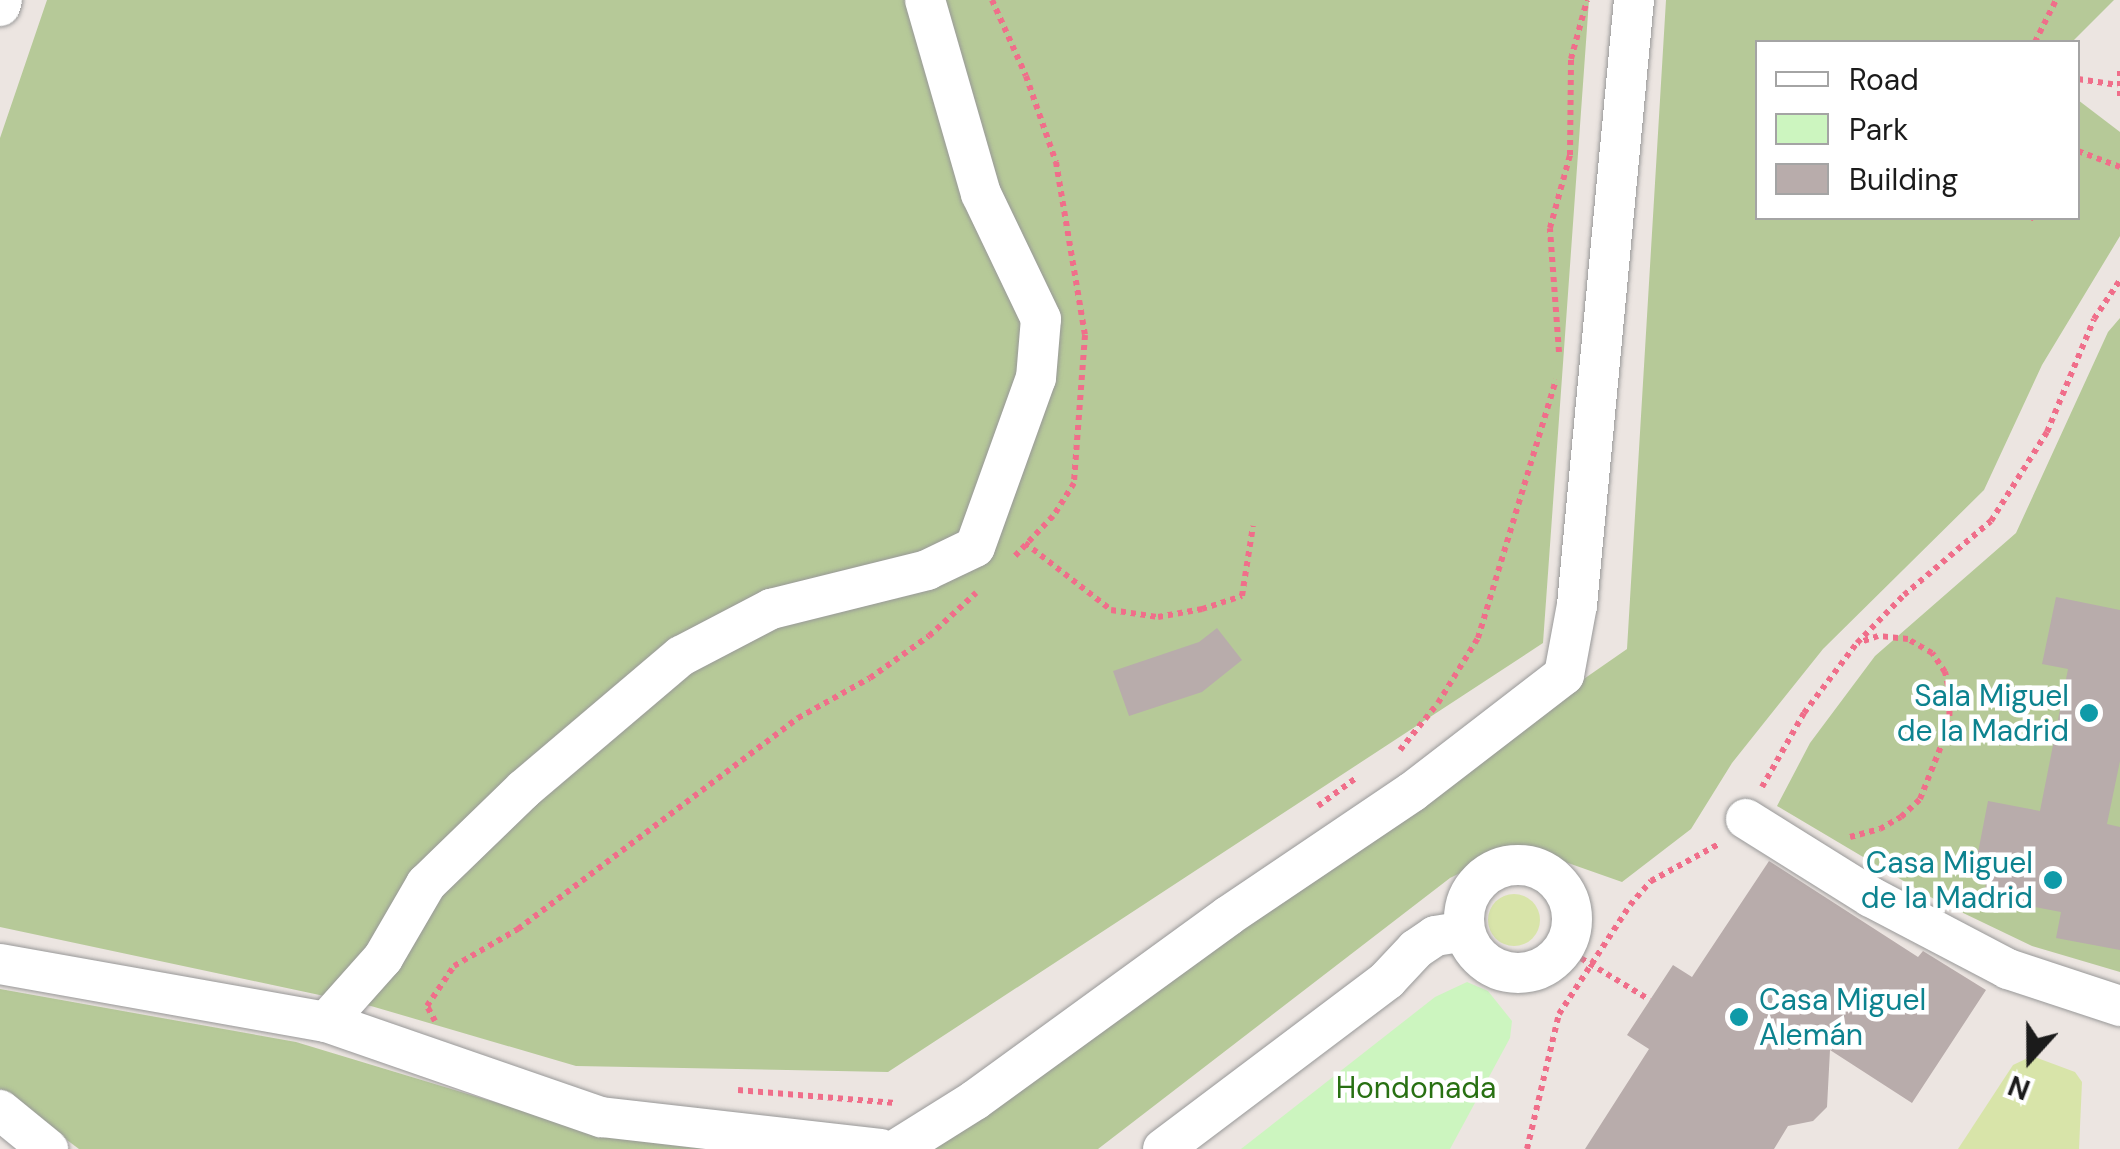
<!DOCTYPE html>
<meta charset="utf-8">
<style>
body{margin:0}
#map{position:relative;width:2120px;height:1149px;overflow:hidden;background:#ece5e1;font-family:"DM Sans",sans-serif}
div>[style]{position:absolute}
.grass>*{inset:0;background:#d8e4a9}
.round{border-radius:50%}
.forest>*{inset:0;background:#b6c998}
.park>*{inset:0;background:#ccf5bf}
.building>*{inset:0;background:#b8acab}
.path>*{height:6px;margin-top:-3px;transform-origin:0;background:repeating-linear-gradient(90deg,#f06e8a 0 5px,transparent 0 10px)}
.roads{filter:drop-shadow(0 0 2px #989898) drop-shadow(0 0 2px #989898)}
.minor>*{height:40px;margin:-20px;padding:0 20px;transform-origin:20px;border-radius:20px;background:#fff}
.minor>.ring{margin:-20px;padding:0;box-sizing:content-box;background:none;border:40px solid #fff;border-radius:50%}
.dots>*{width:28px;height:28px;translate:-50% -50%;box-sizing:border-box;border:5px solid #fff;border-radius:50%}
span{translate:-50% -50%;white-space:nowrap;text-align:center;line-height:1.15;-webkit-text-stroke:9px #fff;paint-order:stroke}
.culture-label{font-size:30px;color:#0d838f}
.right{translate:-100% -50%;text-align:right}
.left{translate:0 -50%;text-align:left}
.park-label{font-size:30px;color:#287012}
.legend{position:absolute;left:1755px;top:40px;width:325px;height:180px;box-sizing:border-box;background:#fff;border:2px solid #a4a4a4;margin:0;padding:12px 18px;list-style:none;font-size:30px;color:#1b1b1b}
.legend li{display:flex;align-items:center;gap:20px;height:50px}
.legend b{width:50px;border:2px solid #a4a4a4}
.north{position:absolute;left:1980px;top:1009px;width:100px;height:100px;-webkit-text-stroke:8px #fff;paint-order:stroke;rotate:201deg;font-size:28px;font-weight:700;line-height:40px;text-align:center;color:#1b1b1b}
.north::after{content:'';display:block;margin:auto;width:35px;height:45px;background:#1b1b1b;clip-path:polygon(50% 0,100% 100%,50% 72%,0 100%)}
</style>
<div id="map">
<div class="grass">
<div class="round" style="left:1488px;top:894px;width:52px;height:52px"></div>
<div style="clip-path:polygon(2032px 1056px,2075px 1072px,2082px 1082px,2079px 1149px,1958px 1149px,2013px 1065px)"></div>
</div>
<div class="forest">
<div style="clip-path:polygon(47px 0,1589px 0,1543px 643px,888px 1072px,576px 1066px,371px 1006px,0 927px,0 138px)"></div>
<div style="clip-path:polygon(1666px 0,2114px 0,2072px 42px,1758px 42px,1758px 218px,2078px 218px,2078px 100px,2120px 132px,2120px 236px,2042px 365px,1984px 490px,1823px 649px,1732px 763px,1691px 829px,1622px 882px,1517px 845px,1450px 878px,1098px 1149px,907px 1149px,1627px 649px)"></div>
<div style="clip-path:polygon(2120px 318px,2120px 972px,2032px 946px,1934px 899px,1777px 806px,1810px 743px,1875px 656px,2016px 533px,2108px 332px)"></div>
<div style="clip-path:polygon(0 989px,296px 1042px,534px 1114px,796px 1149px,79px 1149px,0 1090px)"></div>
</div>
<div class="park">
<div style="clip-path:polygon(1467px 982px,1488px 991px,1512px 1021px,1510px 1038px,1450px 1149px,1241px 1149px,1435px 997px)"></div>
</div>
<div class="building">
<div style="clip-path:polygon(2056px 597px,2120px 610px,2120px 761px,2107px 824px,2120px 827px,2120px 950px,2056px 938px,2061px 912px,2003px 901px,2004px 892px,1985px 889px,1988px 871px,1975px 868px,1988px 801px,2040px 811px,2068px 669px,2042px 664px)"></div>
<div style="clip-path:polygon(1217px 628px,1242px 660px,1202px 692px,1129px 716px,1113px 671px,1199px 642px)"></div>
<div style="clip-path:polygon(1769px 861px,1918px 957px,1923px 951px,1986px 990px,1912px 1103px,1830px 1050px,1827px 1107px,1813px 1121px,1788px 1126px,1774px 1149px,1585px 1149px,1649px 1049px,1627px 1035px,1673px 965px,1692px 977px)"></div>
</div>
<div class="path">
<div style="left:992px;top:0;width:83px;rotate:65.9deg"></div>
<div style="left:1026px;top:76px;width:91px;rotate:70.8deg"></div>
<div style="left:1056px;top:162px;width:175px;rotate:80.5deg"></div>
<div style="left:1085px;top:335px;width:148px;rotate:94.3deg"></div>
<div style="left:1074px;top:483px;width:39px;rotate:122deg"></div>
<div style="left:1053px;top:516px;width:57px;rotate:133.6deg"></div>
<div style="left:2035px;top:42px;width:47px;rotate:-63.4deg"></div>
<div style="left:2120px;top:71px;width:27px;rotate:90deg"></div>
<div style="left:2078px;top:79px;width:40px;rotate:8.5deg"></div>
<div style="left:2078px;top:151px;width:45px;rotate:20.9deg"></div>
<div style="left:2030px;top:220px;width:2px;rotate:-63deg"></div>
<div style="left:1559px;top:352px;width:124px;rotate:-94.2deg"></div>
<div style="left:1550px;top:228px;width:76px;rotate:-74.7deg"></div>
<div style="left:1570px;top:155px;width:96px;rotate:-89.4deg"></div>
<div style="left:1571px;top:59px;width:61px;rotate:-74.8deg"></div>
<div style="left:1025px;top:543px;width:109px;rotate:37.9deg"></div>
<div style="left:1111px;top:610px;width:48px;rotate:8.5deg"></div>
<div style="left:1158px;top:617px;width:45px;rotate:-10.3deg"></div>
<div style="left:1202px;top:609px;width:42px;rotate:-18deg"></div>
<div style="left:1242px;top:596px;width:71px;rotate:-81.1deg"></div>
<div style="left:1400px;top:750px;width:60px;rotate:-51deg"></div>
<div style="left:1438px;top:703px;width:76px;rotate:-58.4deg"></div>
<div style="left:1478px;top:638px;width:270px;rotate:-73.2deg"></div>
<div style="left:1762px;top:787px;width:85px;rotate:-60.4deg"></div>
<div style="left:1804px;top:713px;width:88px;rotate:-52.9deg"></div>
<div style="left:1857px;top:643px;width:67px;rotate:-45.6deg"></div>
<div style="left:1904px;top:595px;width:114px;rotate:-40.4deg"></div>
<div style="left:1991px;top:521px;width:105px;rotate:-57.8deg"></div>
<div style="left:2047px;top:432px;width:122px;rotate:-67.4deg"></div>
<div style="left:2094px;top:319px;width:47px;rotate:-56.3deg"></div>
<div style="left:1318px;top:806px;width:47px;rotate:-36.4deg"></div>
<div style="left:1850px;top:837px;width:31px;rotate:-15deg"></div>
<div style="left:1880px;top:829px;width:24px;rotate:-30deg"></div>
<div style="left:1901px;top:817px;width:26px;rotate:-43deg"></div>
<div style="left:1920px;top:799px;width:79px;rotate:-68.3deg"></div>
<div style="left:1949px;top:726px;width:31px;rotate:-88deg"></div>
<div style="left:1950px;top:695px;width:24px;rotate:-102deg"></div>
<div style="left:1945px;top:672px;width:23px;rotate:-124deg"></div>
<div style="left:1932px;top:653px;width:28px;rotate:-150deg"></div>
<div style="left:1908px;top:639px;width:30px;rotate:-174deg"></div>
<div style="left:1878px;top:636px;width:21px;rotate:161deg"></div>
<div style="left:1564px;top:948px;width:100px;rotate:31.2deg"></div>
<div style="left:435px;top:1021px;width:17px;rotate:-118deg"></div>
<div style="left:427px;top:1006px;width:48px;rotate:-56deg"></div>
<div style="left:454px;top:966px;width:74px;rotate:-30deg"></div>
<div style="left:518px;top:929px;width:351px;rotate:-37deg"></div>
<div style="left:798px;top:718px;width:82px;rotate:-29.1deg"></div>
<div style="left:870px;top:678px;width:72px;rotate:-35.4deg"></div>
<div style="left:929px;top:636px;width:64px;rotate:-42.5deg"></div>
<div style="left:738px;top:1090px;width:158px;rotate:4.7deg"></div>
<div style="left:1527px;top:1149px;width:139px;rotate:-76.7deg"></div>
<div style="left:1559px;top:1014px;width:130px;rotate:-56.9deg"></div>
<div style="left:1630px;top:905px;width:32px;rotate:-49deg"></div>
<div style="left:1651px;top:881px;width:77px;rotate:-28.6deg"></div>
</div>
<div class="roads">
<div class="minor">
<div style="left:0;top:6px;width:6px;rotate:-72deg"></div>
<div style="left:1746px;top:819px;width:147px;rotate:32deg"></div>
<div style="left:1871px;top:897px;width:155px;rotate:27.7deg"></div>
<div style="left:2008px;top:969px;width:118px;rotate:18.3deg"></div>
<div class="ring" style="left:1464px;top:865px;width:68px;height:68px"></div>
<div style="left:0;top:964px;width:331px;rotate:10.1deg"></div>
<div style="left:326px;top:1022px;width:86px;rotate:-48.3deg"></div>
<div style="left:383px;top:958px;width:86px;rotate:-59.8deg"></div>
<div style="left:426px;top:884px;width:136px;rotate:-44.1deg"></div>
<div style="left:524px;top:789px;width:206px;rotate:-40.3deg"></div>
<div style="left:681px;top:656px;width:102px;rotate:-27.6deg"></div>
<div style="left:771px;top:609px;width:161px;rotate:-14deg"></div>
<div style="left:927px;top:570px;width:53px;rotate:-25.6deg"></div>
<div style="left:975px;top:547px;width:180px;rotate:-70.2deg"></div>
<div style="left:1036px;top:378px;width:59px;rotate:-85.2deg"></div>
<div style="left:1041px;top:319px;width:139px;rotate:-115.6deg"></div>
<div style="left:981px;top:194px;width:202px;rotate:-106.1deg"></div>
<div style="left:326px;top:1022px;width:291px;rotate:19.1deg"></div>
<div style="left:601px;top:1117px;width:281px;rotate:6.5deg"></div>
<div style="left:0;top:1110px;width:62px;rotate:39.1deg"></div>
<div style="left:897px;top:1149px;width:92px;rotate:-32.1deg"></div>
<div style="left:975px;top:1100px;width:313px;rotate:-36deg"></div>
<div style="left:1228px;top:916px;width:222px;rotate:-34deg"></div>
<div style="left:1412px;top:792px;width:192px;rotate:-37.6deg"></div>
<div style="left:1564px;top:675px;width:71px;rotate:-79.5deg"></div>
<div style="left:1577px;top:605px;width:608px;rotate:-84.62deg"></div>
<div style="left:1163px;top:1149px;width:281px;rotate:-37deg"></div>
<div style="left:1387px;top:980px;width:42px;rotate:-46.9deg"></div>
<div style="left:1416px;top:949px;width:23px;rotate:-34deg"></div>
<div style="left:1435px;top:936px;width:30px;rotate:-9deg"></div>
</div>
</div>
<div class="dots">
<div style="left:2089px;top:713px;background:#0f9aa8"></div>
<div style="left:2053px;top:880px;background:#0f9aa8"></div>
<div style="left:1739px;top:1017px;background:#0f9aa8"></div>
</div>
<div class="culture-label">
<span class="right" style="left:2069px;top:713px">Sala Miguel<br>de la Madrid</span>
<span class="right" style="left:2033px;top:880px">Casa Miguel<br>de la Madrid</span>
<span class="left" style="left:1759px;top:1017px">Casa Miguel<br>Alemán</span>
</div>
<div class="park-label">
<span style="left:1416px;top:1088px">Hondonada</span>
</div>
<ul class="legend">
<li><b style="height:12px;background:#fff"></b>Road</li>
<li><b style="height:28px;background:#ccf5bf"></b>Park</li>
<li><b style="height:28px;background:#b8acab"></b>Building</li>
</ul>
<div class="north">N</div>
</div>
